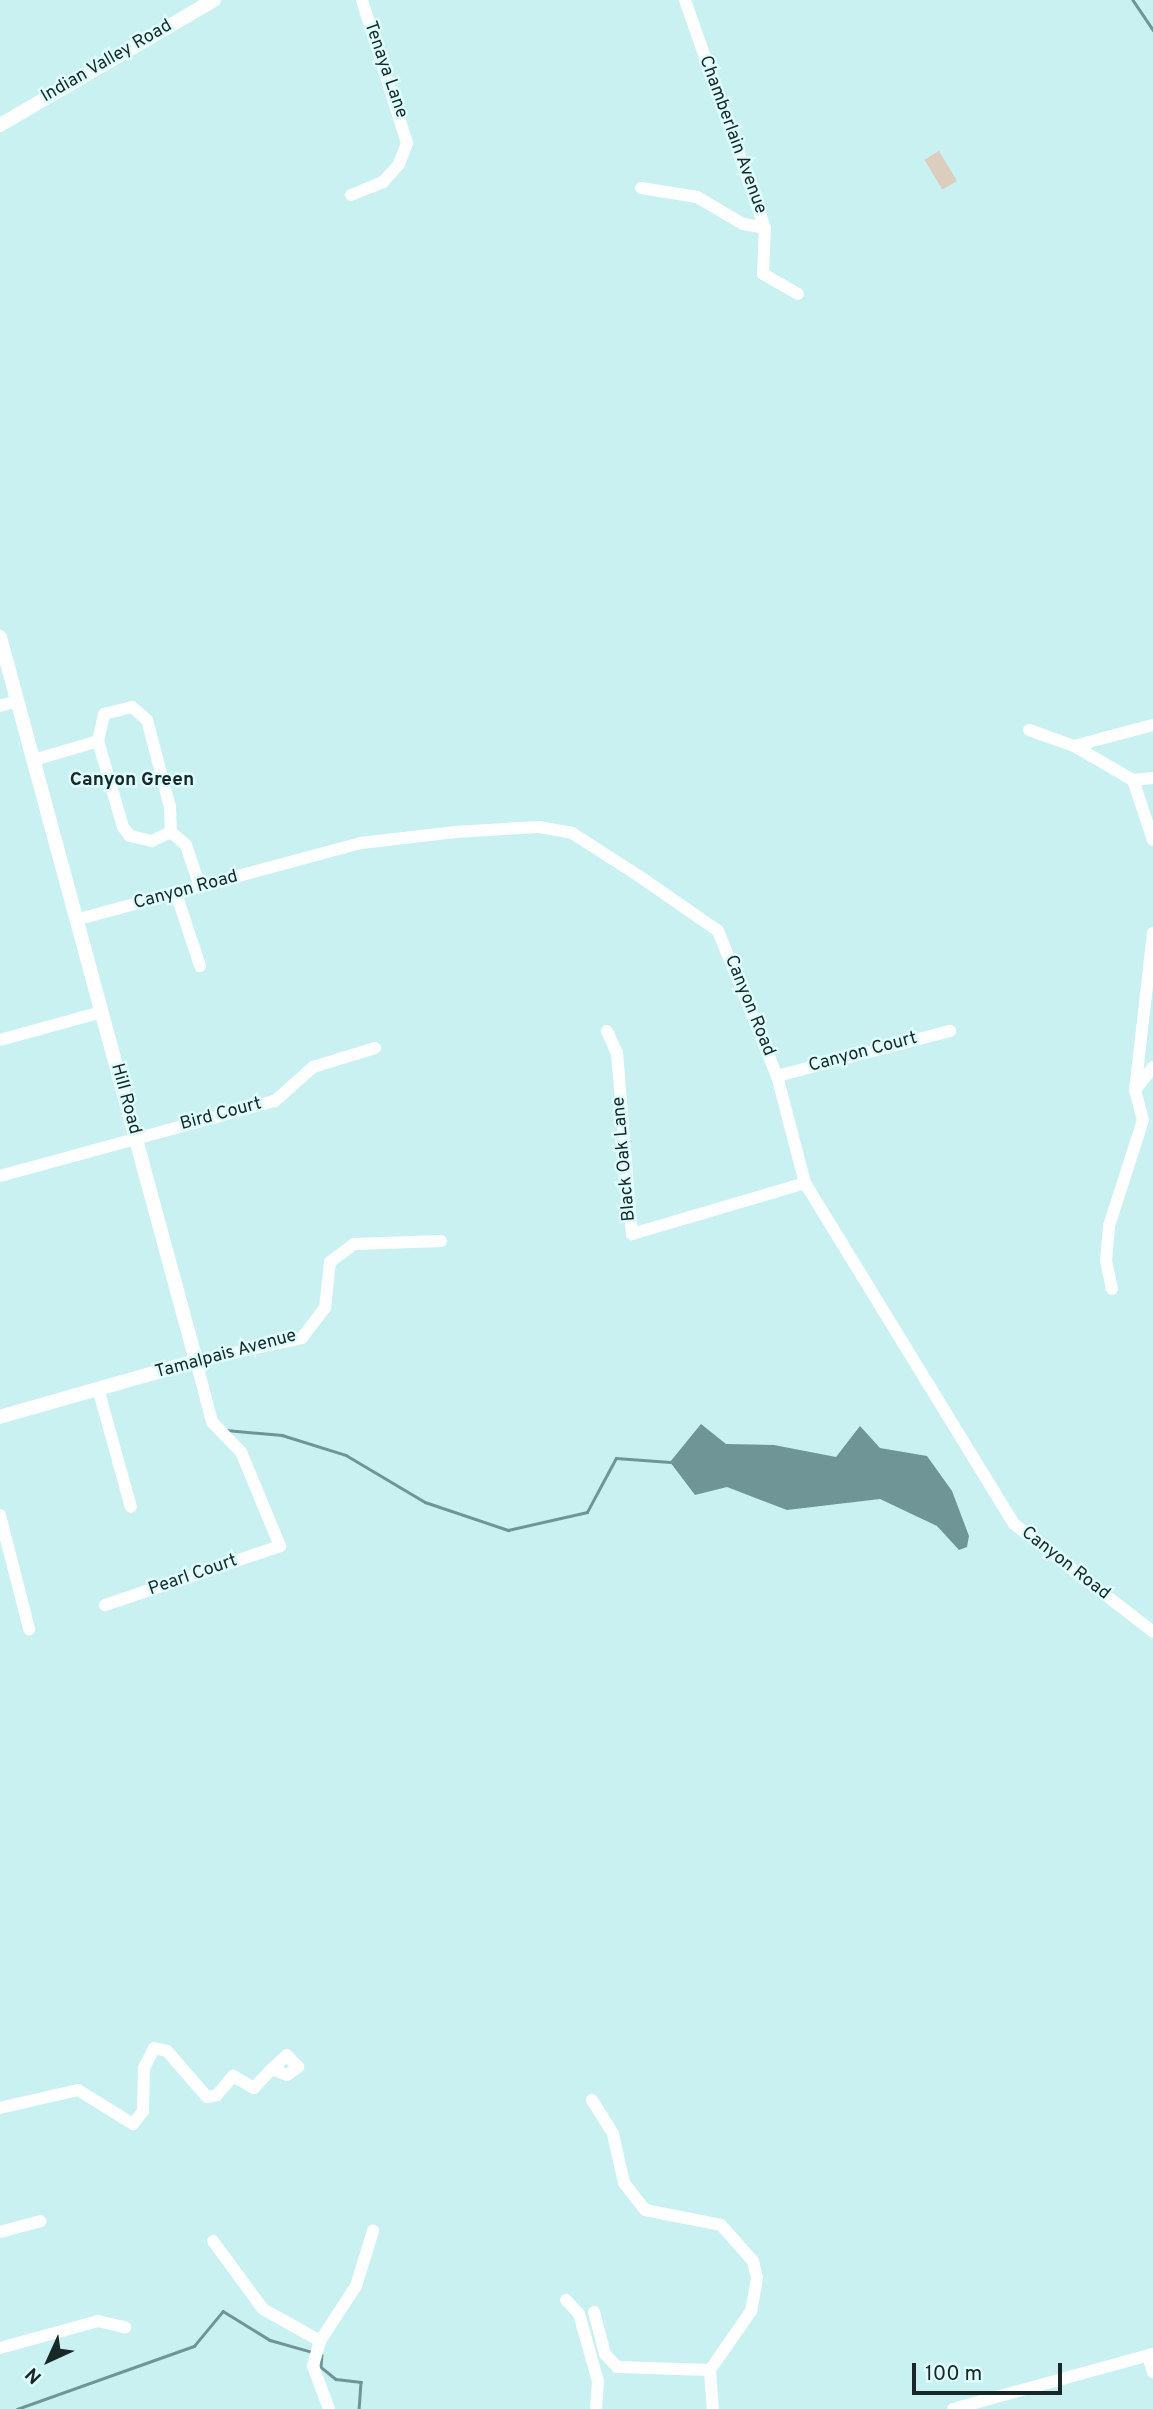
<!DOCTYPE html>
<style>
body{margin:0}
#map{position:relative;width:1153px;height:2409px;overflow:hidden;background:#caf1f2;font-family:Overpass,sans-serif}
div>[style]{position:absolute}
.green>*{inset:0;background:#dccdbf;transform-origin:0 0}
.water>*{inset:0;background:#6f9596}
.stream>*{height:2.5px;margin:-1.25px;padding:0 1.25px;transform-origin:1.25px;border-radius:1.25px;background:#6f9596}
.minor>*{height:12px;margin:-6px;padding:0 6px;transform-origin:6px;border-radius:6px;background:#fff}
.tertiary>*{height:14px;margin:-7px;padding:0 7px;transform-origin:7px;border-radius:7px;background:#fff}
span{translate:-50% -50%;white-space:nowrap;text-align:center;line-height:1.15;-webkit-text-stroke:5px #defdfd;paint-order:stroke}
.street-label{font-size:18px;color:#182727}
.neighbourhood-label{font-size:19px;color:#182727;font-weight:700}
.north{position:absolute;left:14px;top:2325px;width:70px;height:70px;-webkit-text-stroke:5px #defdfd;paint-order:stroke;rotate:225deg;font-size:19px;font-weight:700;line-height:28px;text-align:center;color:#182727}
.north::after{content:'';display:block;margin:auto;width:24px;height:32px;background:#182727;clip-path:polygon(50% 0,100% 100%,50% 72%,0 100%)}
.scale{position:absolute;left:912px;top:2363px;width:150px;height:32px;box-sizing:border-box;border:4px solid #182727;border-top:0;padding-left:9px;font-size:21px;line-height:24px;white-space:nowrap;color:#182727;-webkit-text-stroke:5px #defdfd;paint-order:stroke}
</style>
<div id="map">
<div class="green">
<div style="left:939px;top:151px;width:35px;height:17px;rotate:59deg"></div>
</div>
<div class="water">
<div style="clip-path:polygon(701px 1424px,726px 1444px,774px 1445px,836px 1457px,860px 1426px,880px 1448px,927px 1456px,952px 1491px,969px 1536px,967px 1547px,959px 1550px,937px 1526px,880px 1499px,787px 1510px,727px 1487px,695px 1495px,670px 1462px)"></div>
</div>
<div class="stream">
<div style="left:1133px;top:0;width:36px;rotate:56deg"></div>
<div style="left:226px;top:1430px;width:56px;rotate:5.1deg"></div>
<div style="left:282px;top:1435px;width:67px;rotate:17.4deg"></div>
<div style="left:346px;top:1455px;width:92px;rotate:30.7deg"></div>
<div style="left:425px;top:1502px;width:88px;rotate:18.6deg"></div>
<div style="left:508px;top:1530px;width:81px;rotate:-12.8deg"></div>
<div style="left:587px;top:1512px;width:61px;rotate:-61.8deg"></div>
<div style="left:616px;top:1458px;width:54px;rotate:4.2deg"></div>
<div style="left:322px;top:2355px;width:12px;rotate:95deg"></div>
<div style="left:321px;top:2367px;width:19px;rotate:39deg"></div>
<div style="left:336px;top:2379px;width:25px;rotate:7deg"></div>
<div style="left:361px;top:2382px;width:27px;rotate:94deg"></div>
<div style="left:17px;top:2409px;width:188px;rotate:-19.6deg"></div>
<div style="left:194px;top:2346px;width:45px;rotate:-50.4deg"></div>
<div style="left:223px;top:2311px;width:55px;rotate:31.7deg"></div>
<div style="left:270px;top:2340px;width:44px;rotate:15.9deg"></div>
</div>
<div class="minor">
<div style="left:685px;top:0;width:242px;rotate:70.7deg"></div>
<div style="left:765px;top:228px;width:46px;rotate:92.5deg"></div>
<div style="left:763px;top:274px;width:40px;rotate:29.7deg"></div>
<div style="left:641px;top:188px;width:57px;rotate:9.1deg"></div>
<div style="left:697px;top:197px;width:53px;rotate:30.4deg"></div>
<div style="left:743px;top:224px;width:22px;rotate:10deg"></div>
<div style="left:351px;top:195px;width:35px;rotate:-22deg"></div>
<div style="left:383px;top:182px;width:24px;rotate:-48deg"></div>
<div style="left:399px;top:164px;width:22px;rotate:-69deg"></div>
<div style="left:407px;top:143px;width:150px;rotate:-107.5deg"></div>
<div style="left:0;top:706px;width:18px;rotate:-16deg"></div>
<div style="left:132px;top:707px;width:20px;rotate:41deg"></div>
<div style="left:147px;top:720px;width:90px;rotate:75.2deg"></div>
<div style="left:170px;top:807px;width:25px;rotate:88deg"></div>
<div style="left:171px;top:832px;width:21px;rotate:155deg"></div>
<div style="left:152px;top:841px;width:23px;rotate:-167deg"></div>
<div style="left:130px;top:836px;width:11px;rotate:-128deg"></div>
<div style="left:123px;top:827px;width:90px;rotate:-106.2deg"></div>
<div style="left:98px;top:741px;width:28px;rotate:-77deg"></div>
<div style="left:104px;top:714px;width:29px;rotate:-14deg"></div>
<div style="left:1029px;top:730px;width:48px;rotate:19.6deg"></div>
<div style="left:1074px;top:746px;width:68px;rotate:30deg"></div>
<div style="left:1133px;top:780px;width:63px;rotate:71.6deg"></div>
<div style="left:1074px;top:746px;width:82px;rotate:-14.9deg"></div>
<div style="left:34px;top:760px;width:67px;rotate:-16.5deg"></div>
<div style="left:1133px;top:780px;width:20px;rotate:-6deg"></div>
<div style="left:171px;top:832px;width:20px;rotate:41deg"></div>
<div style="left:186px;top:845px;width:44px;rotate:71.6deg"></div>
<div style="left:176px;top:893px;width:77px;rotate:71.8deg"></div>
<div style="left:79px;top:919px;width:292px;rotate:-15.1deg"></div>
<div style="left:361px;top:843px;width:95px;rotate:-6.7deg"></div>
<div style="left:455px;top:832px;width:84px;rotate:-3.4deg"></div>
<div style="left:539px;top:827px;width:34px;rotate:10deg"></div>
<div style="left:572px;top:833px;width:80px;rotate:32.7deg"></div>
<div style="left:639px;top:876px;width:96px;rotate:34.8deg"></div>
<div style="left:718px;top:931px;width:157px;rotate:67.9deg"></div>
<div style="left:777px;top:1076px;width:111px;rotate:75.3deg"></div>
<div style="left:805px;top:1183px;width:400px;rotate:58.5deg"></div>
<div style="left:1014px;top:1524px;width:176px;rotate:37.8deg"></div>
<div style="left:1153px;top:933px;width:158px;rotate:96.5deg"></div>
<div style="left:1135px;top:1090px;width:29px;rotate:-52deg"></div>
<div style="left:607px;top:1031px;width:24px;rotate:66deg"></div>
<div style="left:617px;top:1053px;width:182px;rotate:85.3deg"></div>
<div style="left:632px;top:1234px;width:180px;rotate:-16.4deg"></div>
<div style="left:0;top:1040px;width:106px;rotate:-15.4deg"></div>
<div style="left:777px;top:1076px;width:179px;rotate:-14.6deg"></div>
<div style="left:0;top:1176px;width:285px;rotate:-15.3deg"></div>
<div style="left:275px;top:1101px;width:51px;rotate:-41.8deg"></div>
<div style="left:313px;top:1067px;width:65px;rotate:-17deg"></div>
<div style="left:1112px;top:1289px;width:29px;rotate:-102deg"></div>
<div style="left:1106px;top:1261px;width:35px;rotate:-85deg"></div>
<div style="left:1109px;top:1226px;width:111px;rotate:-72.2deg"></div>
<div style="left:1143px;top:1120px;width:31px;rotate:-105deg"></div>
<div style="left:99px;top:1392px;width:119px;rotate:74.5deg"></div>
<div style="left:0;top:1515px;width:118px;rotate:75.7deg"></div>
<div style="left:105px;top:1605px;width:185px;rotate:-18.6deg"></div>
<div style="left:280px;top:1546px;width:102px;rotate:-112.5deg"></div>
<div style="left:241px;top:1452px;width:42px;rotate:-134deg"></div>
<div style="left:212px;top:1422px;width:63px;rotate:-104.7deg"></div>
<div style="left:196px;top:1361px;width:108px;rotate:-12.2deg"></div>
<div style="left:302px;top:1338px;width:38px;rotate:-53deg"></div>
<div style="left:325px;top:1308px;width:46px;rotate:-83.8deg"></div>
<div style="left:330px;top:1262px;width:30px;rotate:-37deg"></div>
<div style="left:354px;top:1244px;width:87px;rotate:-2deg"></div>
<div style="left:592px;top:2100px;width:40px;rotate:58deg"></div>
<div style="left:613px;top:2134px;width:50px;rotate:77.3deg"></div>
<div style="left:624px;top:2183px;width:34px;rotate:52deg"></div>
<div style="left:645px;top:2210px;width:77px;rotate:11.2deg"></div>
<div style="left:721px;top:2225px;width:48px;rotate:48.4deg"></div>
<div style="left:753px;top:2261px;width:17px;rotate:77deg"></div>
<div style="left:757px;top:2278px;width:34px;rotate:100deg"></div>
<div style="left:751px;top:2311px;width:72px;rotate:124.8deg"></div>
<div style="left:710px;top:2370px;width:39px;rotate:86deg"></div>
<div style="left:0;top:2108px;width:80px;rotate:-13deg"></div>
<div style="left:78px;top:2090px;width:65px;rotate:31.7deg"></div>
<div style="left:133px;top:2124px;width:16px;rotate:-52deg"></div>
<div style="left:143px;top:2111px;width:43px;rotate:-88.7deg"></div>
<div style="left:144px;top:2068px;width:22px;rotate:-63deg"></div>
<div style="left:154px;top:2048px;width:13px;rotate:13deg"></div>
<div style="left:167px;top:2051px;width:61px;rotate:49deg"></div>
<div style="left:207px;top:2097px;width:10px;rotate:-11deg"></div>
<div style="left:217px;top:2095px;width:25px;rotate:-50deg"></div>
<div style="left:233px;top:2076px;width:24px;rotate:30deg"></div>
<div style="left:254px;top:2088px;width:26px;rotate:-47deg"></div>
<div style="left:272px;top:2069px;width:16px;rotate:22deg"></div>
<div style="left:287px;top:2075px;width:14px;rotate:-36deg"></div>
<div style="left:298px;top:2067px;width:16px;rotate:-133deg"></div>
<div style="left:287px;top:2055px;width:21px;rotate:137deg"></div>
<div style="left:0;top:2232px;width:42px;rotate:-15deg"></div>
<div style="left:213px;top:2241px;width:84px;rotate:53.7deg"></div>
<div style="left:263px;top:2309px;width:65px;rotate:29.3deg"></div>
<div style="left:320px;top:2341px;width:26px;rotate:106deg"></div>
<div style="left:313px;top:2366px;width:46px;rotate:69.6deg"></div>
<div style="left:566px;top:2300px;width:19px;rotate:47deg"></div>
<div style="left:579px;top:2314px;width:70px;rotate:74.2deg"></div>
<div style="left:598px;top:2381px;width:28px;rotate:94deg"></div>
<div style="left:594px;top:2312px;width:43px;rotate:75.3deg"></div>
<div style="left:605px;top:2354px;width:18px;rotate:47deg"></div>
<div style="left:617px;top:2367px;width:93px;rotate:1.8deg"></div>
<div style="left:320px;top:2341px;width:66px;rotate:-56.8deg"></div>
<div style="left:356px;top:2286px;width:58px;rotate:-72.8deg"></div>
<div style="left:0;top:2348px;width:102px;rotate:-15.4deg"></div>
<div style="left:98px;top:2321px;width:28px;rotate:13deg"></div>
<div style="left:1148px;top:2356px;width:17px;rotate:73deg"></div>
<div style="left:953px;top:2409px;width:207px;rotate:-15.4deg"></div>
</div>
<div class="tertiary">
<div style="left:0;top:125px;width:248px;rotate:-30.3deg"></div>
<div style="left:0;top:637px;width:750px;rotate:74.85deg"></div>
<div style="left:196px;top:1361px;width:204px;rotate:164.1deg"></div>
</div>
<div class="street-label">
<span style="left:107px;top:62px;rotate:-30deg">Indian Valley Road</span>
<span style="left:385px;top:70px;rotate:71deg">Tenaya Lane</span>
<span style="left:732px;top:135px;rotate:70deg">Chamberlain Avenue</span>
<span style="left:186px;top:891px;rotate:-15deg">Canyon Road</span>
<span style="left:749px;top:1006px;rotate:68deg">Canyon Road</span>
<span style="left:863px;top:1053px;rotate:-15deg">Canyon Court</span>
<span style="left:125px;top:1099px;rotate:75deg">Hill Road</span>
<span style="left:221px;top:1115px;rotate:-15deg">Bird Court</span>
<span style="left:625px;top:1159px;rotate:-95deg">Black Oak Lane</span>
<span style="left:226px;top:1355px;rotate:-15deg">Tamalpais Avenue</span>
<span style="left:1065px;top:1564px;rotate:38deg">Canyon Road</span>
<span style="left:193px;top:1576px;rotate:-19deg">Pearl Court</span>
</div>
<div class="neighbourhood-label">
<span style="left:132px;top:781px">Canyon Green</span>
</div>
<div class="north">N</div>
<div class="scale">100 m</div>
</div>
